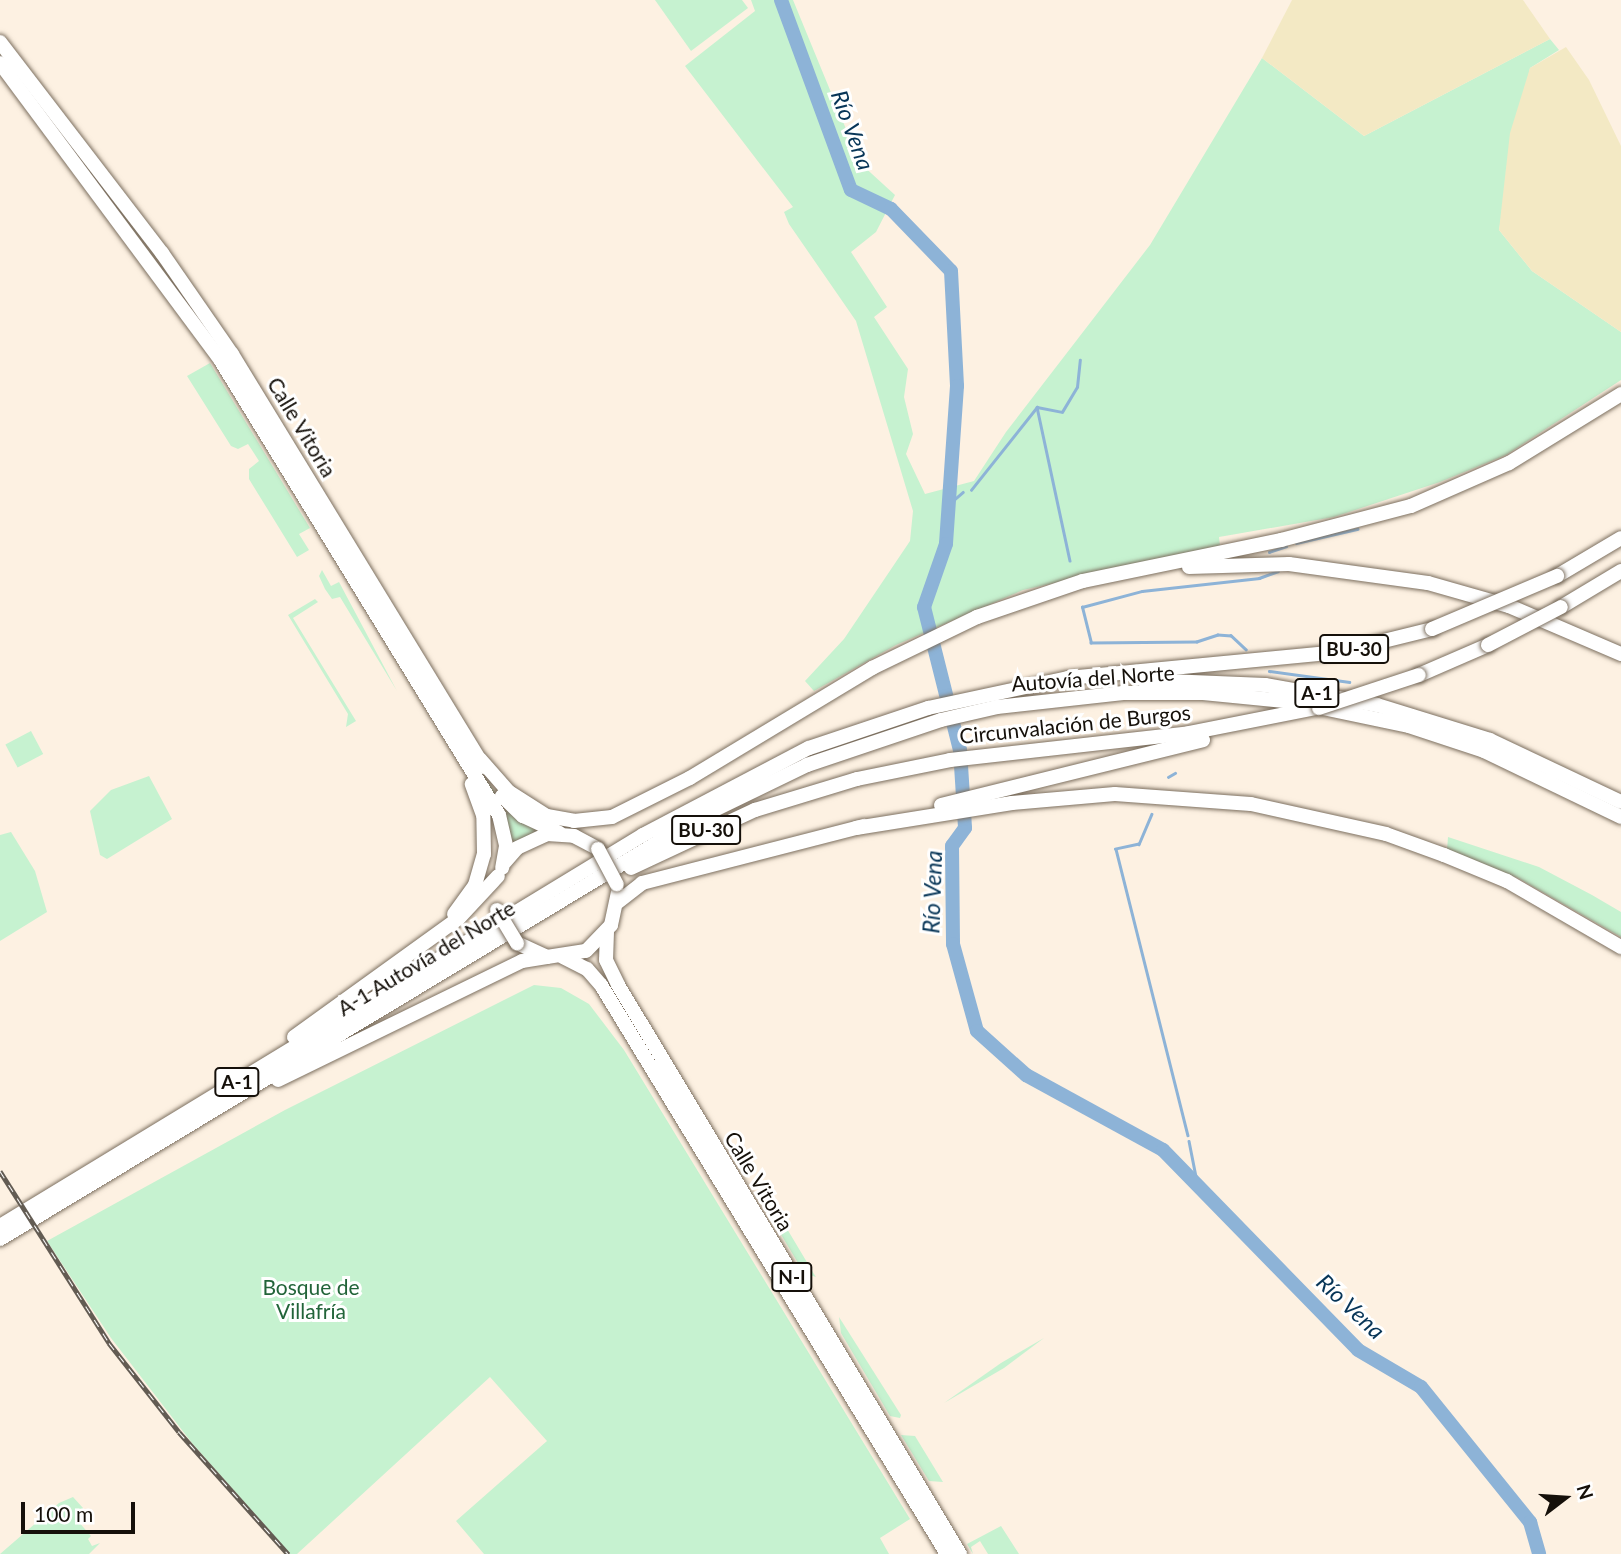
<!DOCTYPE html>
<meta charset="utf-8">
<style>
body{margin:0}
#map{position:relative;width:1621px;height:1554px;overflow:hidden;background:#fdf1e2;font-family:Lato,sans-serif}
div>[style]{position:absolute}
.green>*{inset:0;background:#c6f2d0;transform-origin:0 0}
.sand>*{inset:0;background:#f3e9c4}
.stream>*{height:2.5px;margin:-1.25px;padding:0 1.25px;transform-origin:1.25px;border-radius:1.25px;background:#8db3d7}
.river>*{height:14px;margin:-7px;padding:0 7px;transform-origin:7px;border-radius:7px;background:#8db3d7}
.roads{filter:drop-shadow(0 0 2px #7c6f5f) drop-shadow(0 0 2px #7c6f5f)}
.highway>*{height:14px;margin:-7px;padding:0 7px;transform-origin:7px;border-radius:7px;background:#fff}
.rail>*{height:5px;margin-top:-2.5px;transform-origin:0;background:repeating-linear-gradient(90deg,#fff 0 8px,#635c53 0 16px);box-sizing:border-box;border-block:2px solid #635c53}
.bridges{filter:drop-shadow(0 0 2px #7c6f5f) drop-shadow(0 0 2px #7c6f5f)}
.highway-bridge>*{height:14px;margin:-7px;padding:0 7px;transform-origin:7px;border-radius:7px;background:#fff}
span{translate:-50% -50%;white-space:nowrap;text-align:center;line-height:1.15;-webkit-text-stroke:6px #fff;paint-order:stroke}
.shield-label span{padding:2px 5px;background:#fff;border:2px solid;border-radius:5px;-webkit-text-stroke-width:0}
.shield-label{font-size:19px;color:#15100a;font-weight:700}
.street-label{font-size:21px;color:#15100a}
.park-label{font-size:21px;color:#226439}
.water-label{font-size:23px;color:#073557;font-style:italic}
.north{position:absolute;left:1530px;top:1463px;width:70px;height:70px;-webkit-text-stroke:5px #fff;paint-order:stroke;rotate:73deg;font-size:19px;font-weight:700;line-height:28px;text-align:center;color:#15100a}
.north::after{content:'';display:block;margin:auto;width:24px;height:32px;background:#15100a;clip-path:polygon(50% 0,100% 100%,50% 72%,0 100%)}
.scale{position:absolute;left:21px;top:1502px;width:114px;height:32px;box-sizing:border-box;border:4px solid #15100a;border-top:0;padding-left:9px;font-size:21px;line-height:24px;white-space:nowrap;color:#15100a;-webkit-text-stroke:5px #fff;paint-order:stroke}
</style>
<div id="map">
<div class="green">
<div style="clip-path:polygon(655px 0,742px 0,748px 8px,691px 51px)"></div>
<div style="clip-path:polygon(751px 0,793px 0,860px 163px,895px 195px,876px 232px,851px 252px,887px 307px,874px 317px,908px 369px,904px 397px,913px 434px,906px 454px,925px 494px,974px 481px,1006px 432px,1150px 245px,1262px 58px,1364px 136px,1550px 39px,1559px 50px,1530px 68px,1499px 230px,1532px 271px,1621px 332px,1621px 380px,1506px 455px,1440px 482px,1334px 517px,1219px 537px,1220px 546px,1023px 590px,896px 645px,814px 691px,805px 681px,844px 639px,910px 541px,913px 511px,856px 321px,789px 224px,784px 212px,793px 207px,685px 66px,755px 11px)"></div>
<div style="clip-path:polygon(210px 363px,310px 528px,299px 534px,309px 550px,297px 557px,249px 479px,249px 469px,259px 461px,248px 444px,238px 449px,231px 446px,187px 376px)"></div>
<div style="clip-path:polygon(322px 570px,331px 586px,339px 582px,397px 691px,340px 597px,332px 599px,325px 589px,319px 576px)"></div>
<div style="clip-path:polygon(315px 599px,318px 602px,293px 618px,356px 721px,346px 727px,348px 714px,288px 615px)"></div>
<div style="left:31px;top:731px;width:26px;height:29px;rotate:62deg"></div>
<div style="clip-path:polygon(482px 774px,504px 804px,538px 830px,512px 845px,505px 816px)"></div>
<div style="clip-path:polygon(149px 776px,172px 819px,107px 859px,100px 855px,90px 811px,111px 790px)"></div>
<div style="clip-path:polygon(11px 832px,35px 871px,47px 912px,0 941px,0 835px)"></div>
<div style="clip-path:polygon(1448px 837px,1539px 867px,1592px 895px,1621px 912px,1621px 937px,1518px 878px,1447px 850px)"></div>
<div style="clip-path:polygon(534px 985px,561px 988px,589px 1004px,624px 1050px,910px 1519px,880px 1538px,889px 1554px,484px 1554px,456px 1521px,547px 1441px,490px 1377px,297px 1554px,290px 1554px,192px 1443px,111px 1338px,47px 1241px,285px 1110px)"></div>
<div style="clip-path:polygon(768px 1197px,814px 1274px,816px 1277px,804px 1273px,761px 1201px)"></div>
<div style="clip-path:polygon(839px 1317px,901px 1415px,900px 1418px,890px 1416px,841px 1333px)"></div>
<div style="clip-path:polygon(1044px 1338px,1004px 1368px,944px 1403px,1001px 1363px)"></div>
<div style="clip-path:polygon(901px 1435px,915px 1436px,943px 1482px,929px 1481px)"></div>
<div style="clip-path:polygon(73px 1497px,83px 1508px,77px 1520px,91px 1536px,88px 1539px,92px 1546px,100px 1543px,89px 1554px,0 1554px,59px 1503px)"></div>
<div style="clip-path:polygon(1001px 1526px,1019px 1554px,988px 1554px,980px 1541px,971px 1547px,973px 1554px,967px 1544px)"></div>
</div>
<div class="sand">
<div style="clip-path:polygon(1292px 0,1523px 0,1550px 39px,1364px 136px,1262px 58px)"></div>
<div style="clip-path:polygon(1566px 47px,1589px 80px,1621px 146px,1621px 332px,1532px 271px,1499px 230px,1510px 133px,1530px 68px)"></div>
</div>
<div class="stream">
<div style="left:1037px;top:407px;width:157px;rotate:77.9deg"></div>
<div style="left:1037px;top:407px;width:25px;rotate:11deg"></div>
<div style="left:1062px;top:412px;width:29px;rotate:-59deg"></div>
<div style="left:1077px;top:387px;width:27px;rotate:-84deg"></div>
<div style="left:971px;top:490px;width:106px;rotate:-51.5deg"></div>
<div style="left:949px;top:504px;width:18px;rotate:-41deg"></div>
<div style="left:1296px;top:543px;width:63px;rotate:-12.9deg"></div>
<div style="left:1269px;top:552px;width:18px;rotate:-19deg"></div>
<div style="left:1246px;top:650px;width:21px;rotate:-137deg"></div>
<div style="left:1231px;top:636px;width:13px;rotate:-176deg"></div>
<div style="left:1218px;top:635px;width:22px;rotate:162deg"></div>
<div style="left:1197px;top:642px;width:106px;rotate:179.5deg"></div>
<div style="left:1091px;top:643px;width:37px;rotate:-104deg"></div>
<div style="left:1082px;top:607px;width:62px;rotate:-14.9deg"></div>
<div style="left:1142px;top:591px;width:118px;rotate:-6.3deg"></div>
<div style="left:1259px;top:578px;width:20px;rotate:-20deg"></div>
<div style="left:1269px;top:671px;width:81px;rotate:7.8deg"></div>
<div style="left:1168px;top:777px;width:8px;rotate:-30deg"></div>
<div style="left:1152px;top:814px;width:33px;rotate:113deg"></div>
<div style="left:1139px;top:844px;width:24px;rotate:168deg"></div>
<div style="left:1116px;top:849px;width:295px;rotate:75.9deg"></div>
<div style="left:1189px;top:1141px;width:47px;rotate:78.9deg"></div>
</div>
<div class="river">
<div style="left:781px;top:0;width:202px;rotate:69.8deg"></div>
<div style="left:851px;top:190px;width:44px;rotate:25.4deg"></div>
<div style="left:891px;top:209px;width:86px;rotate:45.9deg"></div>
<div style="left:951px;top:271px;width:115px;rotate:87deg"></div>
<div style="left:957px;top:386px;width:158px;rotate:94deg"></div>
<div style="left:946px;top:544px;width:67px;rotate:109.2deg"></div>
<div style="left:924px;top:607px;width:147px;rotate:75.9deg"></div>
<div style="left:960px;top:750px;width:78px;rotate:86.3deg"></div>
<div style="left:965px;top:828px;width:22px;rotate:126deg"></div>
<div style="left:952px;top:846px;width:98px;rotate:89.4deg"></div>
<div style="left:953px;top:944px;width:90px;rotate:74.6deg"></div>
<div style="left:977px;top:1031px;width:66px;rotate:41.9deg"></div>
<div style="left:1026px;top:1075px;width:156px;rotate:28.7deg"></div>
<div style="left:1163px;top:1150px;width:279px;rotate:45.7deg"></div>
<div style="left:1358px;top:1350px;width:73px;rotate:30.4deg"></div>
<div style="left:1421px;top:1387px;width:174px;rotate:51.1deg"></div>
<div style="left:1530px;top:1522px;width:33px;rotate:74deg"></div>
</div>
<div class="roads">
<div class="highway">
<div style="left:0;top:42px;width:266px;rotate:52.5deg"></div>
<div style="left:162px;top:253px;width:123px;rotate:55.3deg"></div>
<div style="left:232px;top:354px;width:484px;rotate:58.6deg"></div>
<div style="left:0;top:63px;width:371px;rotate:53.4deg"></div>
<div style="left:221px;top:361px;width:532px;rotate:58.52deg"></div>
<div style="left:499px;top:815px;width:32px;rotate:77deg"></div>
<div style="left:506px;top:846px;width:22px;rotate:100deg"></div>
<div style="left:1189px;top:567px;width:100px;rotate:-1.7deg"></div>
<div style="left:1289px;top:564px;width:140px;rotate:7.8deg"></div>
<div style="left:1428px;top:583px;width:84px;rotate:15.9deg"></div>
<div style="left:1509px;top:606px;width:122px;rotate:23.2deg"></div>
<div style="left:1557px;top:576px;width:74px;rotate:-30.7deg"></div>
<div style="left:1561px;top:607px;width:70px;rotate:-31deg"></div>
<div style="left:1419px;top:675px;width:75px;rotate:-23.5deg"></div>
<div style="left:1143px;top:680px;width:122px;rotate:2.3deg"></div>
<div style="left:1265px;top:685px;width:114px;rotate:10.1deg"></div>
<div style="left:1377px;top:705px;width:118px;rotate:17.2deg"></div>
<div style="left:1490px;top:740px;width:145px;rotate:25.3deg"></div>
<div style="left:480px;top:759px;width:44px;rotate:48.7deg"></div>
<div style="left:509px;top:792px;width:45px;rotate:32.3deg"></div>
<div style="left:547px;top:816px;width:27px;rotate:10deg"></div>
<div style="left:574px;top:821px;width:38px;rotate:-6deg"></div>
<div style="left:612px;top:817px;width:87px;rotate:-26.6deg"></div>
<div style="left:690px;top:778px;width:213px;rotate:-31.1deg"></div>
<div style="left:872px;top:668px;width:117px;rotate:-25.9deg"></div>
<div style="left:977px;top:617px;width:112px;rotate:-18.8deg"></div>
<div style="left:1083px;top:581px;width:202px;rotate:-11.7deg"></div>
<div style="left:1281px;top:540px;width:134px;rotate:-14.7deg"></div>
<div style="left:1411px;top:506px;width:107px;rotate:-23.7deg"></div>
<div style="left:1509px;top:463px;width:132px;rotate:-31.6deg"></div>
<div style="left:502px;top:796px;width:29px;rotate:44deg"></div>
<div style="left:523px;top:816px;width:40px;rotate:25deg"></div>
<div style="left:941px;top:805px;width:270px;rotate:-13.9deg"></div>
<div style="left:856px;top:828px;width:158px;rotate:-9.1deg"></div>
<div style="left:1012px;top:803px;width:103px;rotate:-5deg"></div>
<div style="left:1115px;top:794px;width:136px;rotate:4.2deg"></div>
<div style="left:1251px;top:804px;width:138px;rotate:12.5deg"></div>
<div style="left:1386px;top:834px;width:62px;rotate:19.9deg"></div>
<div style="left:1444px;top:855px;width:68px;rotate:22.4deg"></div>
<div style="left:1507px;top:881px;width:132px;rotate:30.1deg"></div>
<div style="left:505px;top:862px;width:18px;rotate:-49deg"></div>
<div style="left:517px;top:848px;width:33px;rotate:-25deg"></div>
<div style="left:547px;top:834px;width:27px;rotate:4deg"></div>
<div style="left:574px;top:836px;width:27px;rotate:28deg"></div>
<div style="left:631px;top:868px;width:137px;rotate:-25.1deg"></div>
<div style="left:755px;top:810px;width:107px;rotate:-16.9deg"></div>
<div style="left:857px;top:779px;width:95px;rotate:-11.5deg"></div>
<div style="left:950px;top:760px;width:241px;rotate:-6.4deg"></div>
<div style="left:1189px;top:733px;width:128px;rotate:-11.2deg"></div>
<div style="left:618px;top:902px;width:31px;rotate:-38deg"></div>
<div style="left:642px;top:883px;width:229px;rotate:-14.4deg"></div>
<div style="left:454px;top:914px;width:36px;rotate:-54deg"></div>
<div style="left:475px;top:885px;width:32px;rotate:-74deg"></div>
<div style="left:484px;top:854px;width:39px;rotate:-91deg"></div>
<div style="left:483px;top:815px;width:33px;rotate:-110deg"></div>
<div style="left:607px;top:932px;width:28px;rotate:92deg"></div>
<div style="left:606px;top:960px;width:28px;rotate:64deg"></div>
<div style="left:618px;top:985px;width:664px;rotate:58.99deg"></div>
<div style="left:517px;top:943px;width:33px;rotate:25deg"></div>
<div style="left:547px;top:957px;width:39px;rotate:-9deg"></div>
<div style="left:586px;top:951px;width:36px;rotate:-46deg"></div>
<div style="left:611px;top:925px;width:33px;rotate:-78deg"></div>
<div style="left:563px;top:957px;width:27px;rotate:27deg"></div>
<div style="left:587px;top:969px;width:21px;rotate:49deg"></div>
<div style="left:601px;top:985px;width:666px;rotate:58.7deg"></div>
<div style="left:294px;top:1037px;width:203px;rotate:-35.8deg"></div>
<div style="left:459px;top:918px;width:57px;rotate:-47.1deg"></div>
<div style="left:278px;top:1080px;width:271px;rotate:-26deg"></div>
<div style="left:522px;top:961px;width:25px;rotate:-9deg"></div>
<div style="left:0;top:1226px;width:753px;rotate:-31.3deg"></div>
<div style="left:643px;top:835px;width:187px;rotate:-27.7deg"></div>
<div style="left:809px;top:748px;width:126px;rotate:-18.6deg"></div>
<div style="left:928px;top:708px;width:143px;rotate:-12.1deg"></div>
<div style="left:1068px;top:678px;width:272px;rotate:-5.5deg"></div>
<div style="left:1339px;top:652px;width:96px;rotate:-13.9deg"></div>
<div style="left:0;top:1239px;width:817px;rotate:-31.08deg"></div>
<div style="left:700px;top:817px;width:119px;rotate:-25.9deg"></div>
<div style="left:807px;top:765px;width:141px;rotate:-18.6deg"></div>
<div style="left:941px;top:720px;width:57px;rotate:-13.1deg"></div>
<div style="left:997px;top:707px;width:127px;rotate:-6.3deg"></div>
<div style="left:1123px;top:693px;width:80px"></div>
<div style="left:1203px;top:693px;width:92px;rotate:5.6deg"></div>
<div style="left:1295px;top:702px;width:116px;rotate:11.9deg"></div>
<div style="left:1409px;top:726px;width:79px;rotate:18.4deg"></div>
<div style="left:1484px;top:751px;width:152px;rotate:25.7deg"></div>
</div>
</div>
<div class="rail">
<div style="left:0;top:1171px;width:204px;rotate:57.6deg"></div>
<div style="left:109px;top:1343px;width:113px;rotate:51.8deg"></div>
<div style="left:179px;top:1432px;width:164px;rotate:48.2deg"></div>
</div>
<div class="bridges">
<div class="highway-bridge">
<div style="left:1432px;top:629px;width:136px;rotate:-23deg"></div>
<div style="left:1488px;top:645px;width:82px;rotate:-27.5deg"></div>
<div style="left:1319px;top:708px;width:105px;rotate:-18.3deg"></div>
<div style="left:598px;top:849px;width:40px;rotate:62deg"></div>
<div style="left:497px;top:910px;width:39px;rotate:59deg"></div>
</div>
</div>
<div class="shield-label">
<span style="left:1354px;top:649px">BU-30</span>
<span style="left:1317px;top:693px">A-1</span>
<span style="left:706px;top:830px">BU-30</span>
<span style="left:237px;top:1082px">A-1</span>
<span style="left:792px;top:1277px">N-I</span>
</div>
<div class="street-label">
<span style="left:302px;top:427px;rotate:59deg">Calle Vitoria</span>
<span style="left:1093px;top:678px;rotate:-4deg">Autovía del Norte</span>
<span style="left:1075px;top:724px;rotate:-6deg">Circunvalación de Burgos</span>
<span style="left:426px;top:958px;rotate:-31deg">A-1 Autovía del Norte</span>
<span style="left:759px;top:1181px;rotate:59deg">Calle Vitoria</span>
</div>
<div class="park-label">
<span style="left:311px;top:1299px">Bosque de<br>Villafría</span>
</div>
<div class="water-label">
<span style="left:853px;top:130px;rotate:70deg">Río Vena</span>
<span style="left:932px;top:892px;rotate:-88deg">Río Vena</span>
<span style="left:1351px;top:1306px;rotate:43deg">Río Vena</span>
</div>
<div class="north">N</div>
<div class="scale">100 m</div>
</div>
